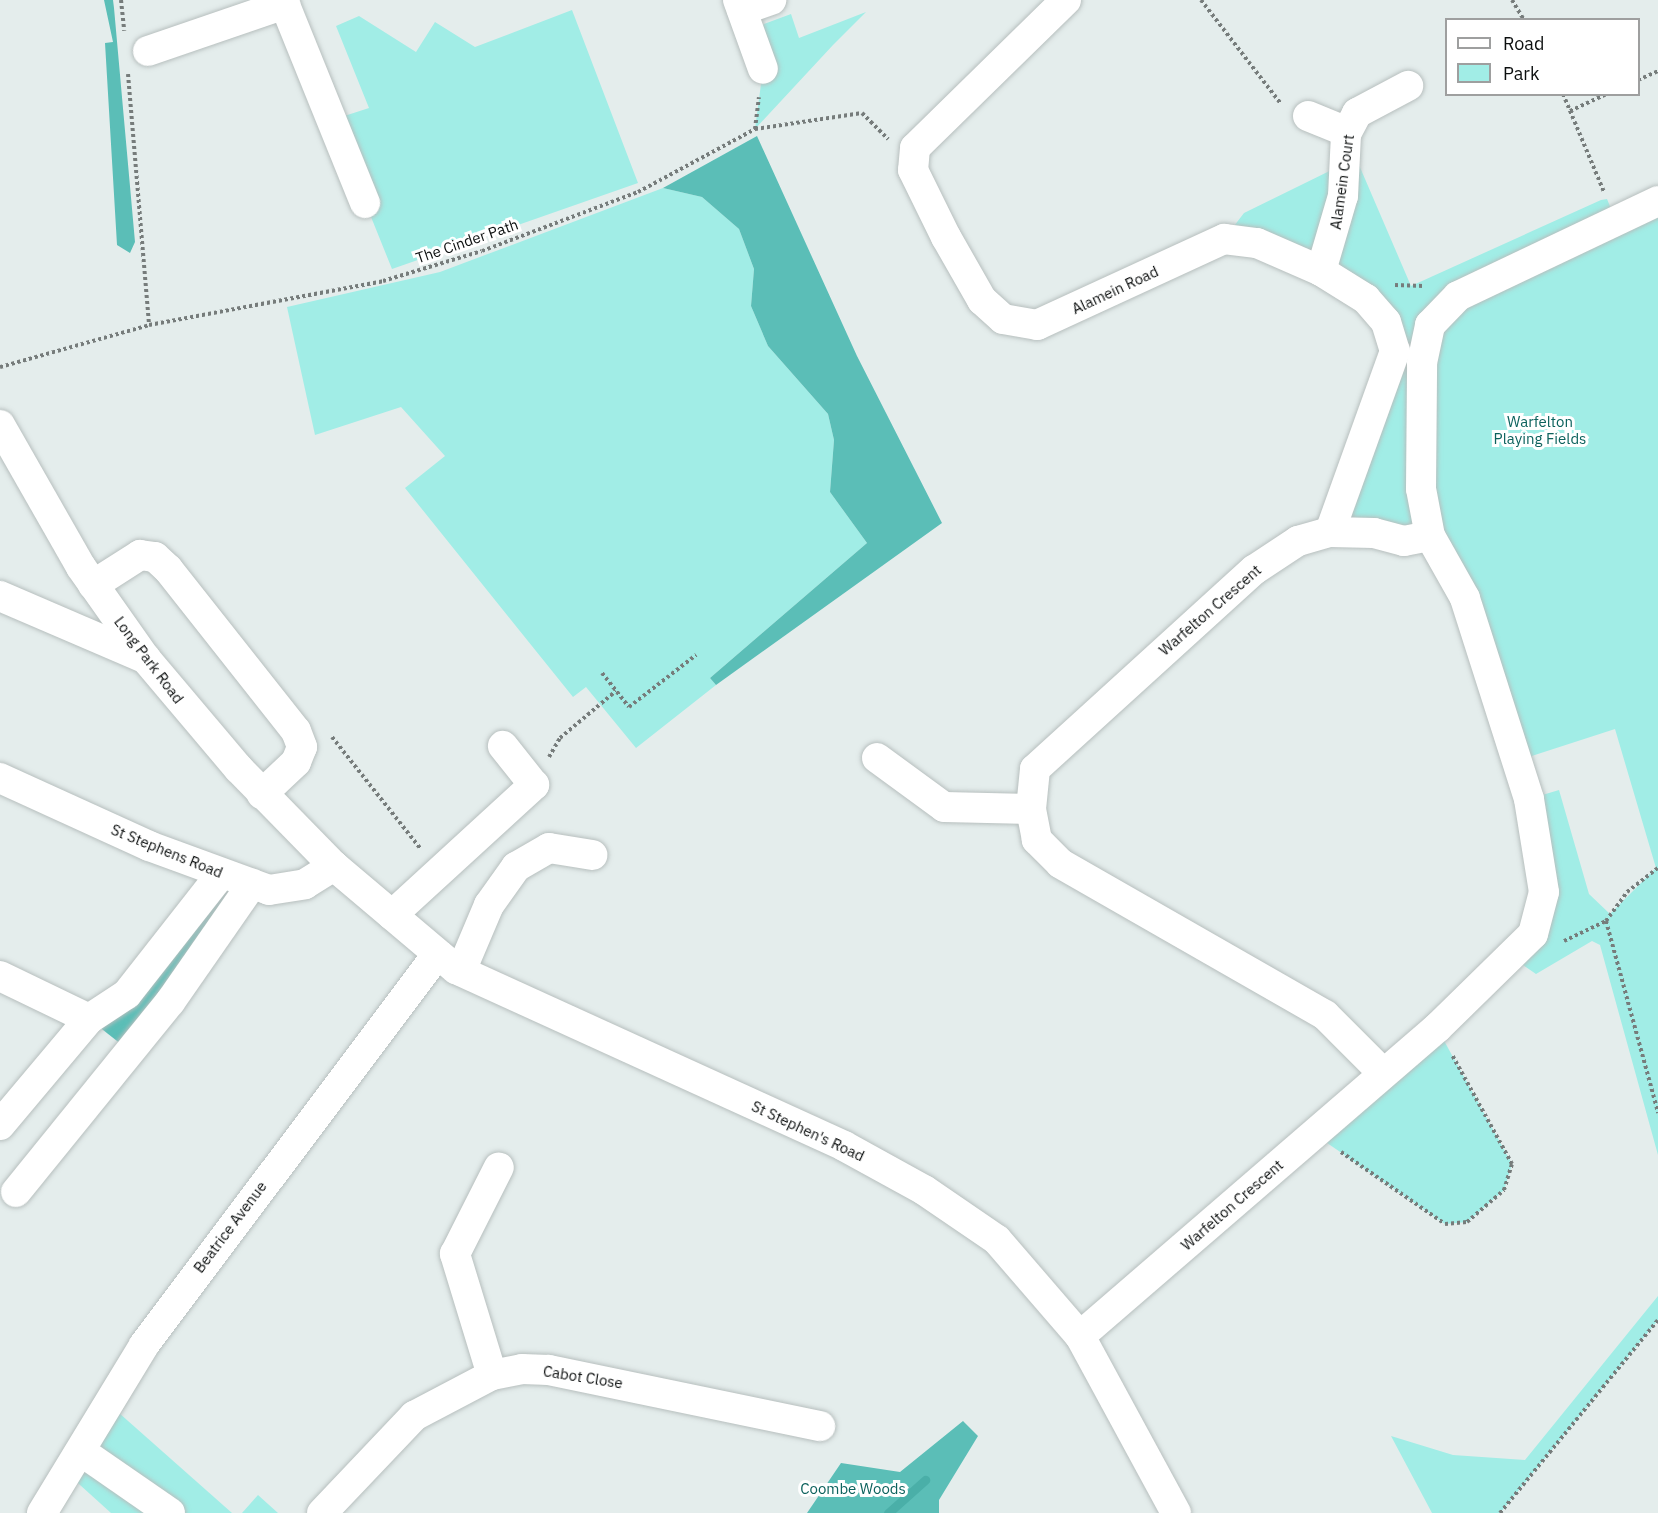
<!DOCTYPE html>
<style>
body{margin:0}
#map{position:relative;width:1658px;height:1513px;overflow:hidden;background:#e4edec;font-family:"IBM Plex Sans",sans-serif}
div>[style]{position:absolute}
.green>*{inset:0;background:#a1ede6}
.forest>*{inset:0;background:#5bbeb7}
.stream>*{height:9px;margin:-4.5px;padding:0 4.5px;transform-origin:4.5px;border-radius:4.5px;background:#4aafa8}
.path>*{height:4px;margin-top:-2px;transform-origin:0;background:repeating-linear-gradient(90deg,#767c7b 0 3px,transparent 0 6px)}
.roads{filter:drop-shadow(0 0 2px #b7bfbe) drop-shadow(0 0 2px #b7bfbe)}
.minor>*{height:30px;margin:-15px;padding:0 15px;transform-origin:15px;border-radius:15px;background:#fff}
span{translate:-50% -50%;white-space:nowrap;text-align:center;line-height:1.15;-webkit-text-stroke:6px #fff;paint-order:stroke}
.street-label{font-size:15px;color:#0c0f0f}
.park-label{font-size:15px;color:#0c625d}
.legend{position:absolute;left:1445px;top:18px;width:195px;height:78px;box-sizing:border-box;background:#fff;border:2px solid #9e9f9f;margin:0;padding:8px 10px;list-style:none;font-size:18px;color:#0c0f0f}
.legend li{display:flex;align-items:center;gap:12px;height:30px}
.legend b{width:30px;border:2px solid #9e9f9f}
</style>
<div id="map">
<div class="green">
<div style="clip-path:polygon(572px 10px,638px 183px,392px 269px,332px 120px,369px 108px,336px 26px,359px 16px,416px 52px,435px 22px,475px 47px)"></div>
<div style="clip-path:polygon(866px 12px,833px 45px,755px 129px,763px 69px,754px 45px,764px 24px,791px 14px,799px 38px)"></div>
<div style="clip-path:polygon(1356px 158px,1411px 286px,1601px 200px,1607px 199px,1616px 221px,1658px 202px,1658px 1155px,1600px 945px,1592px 941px,1536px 974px,1513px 958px,1533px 934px,1529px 799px,1559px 790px,1589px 894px,1610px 914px,1656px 868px,1615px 729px,1516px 761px,1430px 536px,1330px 532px,1395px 351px,1366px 299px,1224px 239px,1244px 213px)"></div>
<div style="clip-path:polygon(663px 188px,702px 197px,739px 229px,754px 269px,751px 306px,768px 346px,828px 414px,834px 440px,830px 492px,867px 543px,710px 678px,716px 685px,636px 748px,586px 687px,573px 697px,405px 488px,445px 456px,401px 407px,315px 435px,287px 307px,440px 272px)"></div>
<div style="clip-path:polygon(1437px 1028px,1512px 1164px,1504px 1190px,1467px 1222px,1445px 1224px,1314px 1134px)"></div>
<div style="clip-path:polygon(1658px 1296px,1658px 1320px,1500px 1513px,1432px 1513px,1391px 1436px,1453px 1455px,1525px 1460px)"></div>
<div style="clip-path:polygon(110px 1405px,232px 1513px,111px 1513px,69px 1475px)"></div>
<div style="clip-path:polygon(258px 1495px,278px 1513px,242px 1513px)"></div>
</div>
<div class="forest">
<div style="clip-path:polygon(104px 0,113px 0,114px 8px,135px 242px,130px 253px,117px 245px,105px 43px,113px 42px)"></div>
<div style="clip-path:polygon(757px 136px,857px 356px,942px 523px,716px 685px,710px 678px,867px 543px,830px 492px,834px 440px,828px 414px,768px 346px,751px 306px,754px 269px,739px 229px,702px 197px,663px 188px)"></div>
<div style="clip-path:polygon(221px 874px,252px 884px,131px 1052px,98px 1026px)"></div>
<div style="clip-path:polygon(963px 1421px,978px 1436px,939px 1500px,939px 1513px,807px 1513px,841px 1463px,900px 1472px)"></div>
</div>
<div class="stream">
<div style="left:888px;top:1513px;width:50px;rotate:-41.7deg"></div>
</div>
<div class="path">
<div style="left:121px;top:0;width:31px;rotate:84deg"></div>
<div style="left:1201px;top:0;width:131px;rotate:52.4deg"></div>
<div style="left:1512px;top:0;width:23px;rotate:59deg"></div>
<div style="left:128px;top:74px;width:252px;rotate:85.2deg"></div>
<div style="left:1638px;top:80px;width:22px;rotate:-24deg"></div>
<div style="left:1563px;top:94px;width:106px;rotate:67.3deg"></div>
<div style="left:1570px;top:111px;width:40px;rotate:-25deg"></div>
<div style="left:755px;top:129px;width:32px;rotate:-83deg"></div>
<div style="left:1395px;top:285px;width:29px;rotate:2deg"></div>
<div style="left:0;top:367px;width:155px;rotate:-15.7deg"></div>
<div style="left:149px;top:325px;width:238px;rotate:-10.6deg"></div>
<div style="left:383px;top:281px;width:103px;rotate:-16.9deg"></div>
<div style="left:482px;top:251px;width:167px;rotate:-20.7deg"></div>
<div style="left:638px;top:192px;width:133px;rotate:-28.3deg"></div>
<div style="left:755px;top:129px;width:108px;rotate:-8.5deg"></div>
<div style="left:862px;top:113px;width:37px;rotate:45deg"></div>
<div style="left:602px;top:673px;width:43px;rotate:51.5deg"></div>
<div style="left:629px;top:707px;width:85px;rotate:-37.8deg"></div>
<div style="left:332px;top:737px;width:142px;rotate:51.6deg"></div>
<div style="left:549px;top:757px;width:22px;rotate:-60deg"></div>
<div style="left:560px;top:738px;width:73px;rotate:-40deg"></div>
<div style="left:1606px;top:921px;width:199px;rotate:74.8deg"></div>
<div style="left:1564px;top:941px;width:47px;rotate:-25.5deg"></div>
<div style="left:1606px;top:921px;width:36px;rotate:-54deg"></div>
<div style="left:1627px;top:892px;width:39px;rotate:-38deg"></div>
<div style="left:1341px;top:1152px;width:126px;rotate:34.7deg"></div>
<div style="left:1445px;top:1224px;width:22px;rotate:-5deg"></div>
<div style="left:1467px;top:1222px;width:49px;rotate:-40.9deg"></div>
<div style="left:1504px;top:1190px;width:27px;rotate:-73deg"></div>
<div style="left:1512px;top:1164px;width:124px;rotate:-118.8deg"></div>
<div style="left:1500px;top:1513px;width:249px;rotate:-50.7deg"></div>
</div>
<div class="roads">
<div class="minor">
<div style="left:283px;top:0;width:219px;rotate:68deg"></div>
<div style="left:738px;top:0;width:73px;rotate:70.1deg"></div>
<div style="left:1066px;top:0;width:211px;rotate:135.6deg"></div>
<div style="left:915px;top:148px;width:22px;rotate:95deg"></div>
<div style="left:913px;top:170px;width:75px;rotate:63.8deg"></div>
<div style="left:946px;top:237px;width:73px;rotate:60.3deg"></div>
<div style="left:982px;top:300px;width:28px;rotate:42deg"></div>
<div style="left:1003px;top:319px;width:35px;rotate:10deg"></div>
<div style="left:1037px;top:325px;width:206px;rotate:-24.7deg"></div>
<div style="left:1224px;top:239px;width:33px;rotate:7deg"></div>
<div style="left:1257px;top:243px;width:70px;rotate:23.6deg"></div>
<div style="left:1321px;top:271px;width:53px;rotate:31.9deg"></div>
<div style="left:1366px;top:299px;width:30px;rotate:49deg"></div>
<div style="left:1386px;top:322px;width:30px;rotate:73deg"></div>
<div style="left:1395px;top:351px;width:192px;rotate:109.8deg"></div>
<div style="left:742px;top:10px;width:31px;rotate:-19deg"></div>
<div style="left:148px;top:51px;width:145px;rotate:-18.9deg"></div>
<div style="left:1308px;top:116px;width:42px;rotate:22.3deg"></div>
<div style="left:1321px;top:271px;width:78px;rotate:-73.7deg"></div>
<div style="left:1343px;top:196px;width:62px;rotate:-87.2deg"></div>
<div style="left:1346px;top:134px;width:24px;rotate:-62deg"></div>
<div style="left:1357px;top:113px;width:58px;rotate:-27.9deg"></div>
<div style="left:0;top:425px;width:163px;rotate:60.3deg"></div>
<div style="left:81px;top:567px;width:113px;rotate:54.8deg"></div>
<div style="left:146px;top:659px;width:144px;rotate:49.8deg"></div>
<div style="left:239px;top:769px;width:136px;rotate:45.6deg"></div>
<div style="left:334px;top:866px;width:160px;rotate:40.2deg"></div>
<div style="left:456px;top:969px;width:426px;rotate:24.5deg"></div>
<div style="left:844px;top:1146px;width:91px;rotate:28.8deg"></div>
<div style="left:924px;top:1190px;width:88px;rotate:34.4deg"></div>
<div style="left:997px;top:1240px;width:127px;rotate:49.2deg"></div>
<div style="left:1080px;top:1336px;width:201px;rotate:61.5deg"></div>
<div style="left:93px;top:585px;width:56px;rotate:-32.6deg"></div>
<div style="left:140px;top:555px;width:15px;rotate:8deg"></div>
<div style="left:155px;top:557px;width:18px;rotate:43deg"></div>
<div style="left:168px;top:569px;width:206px;rotate:51.7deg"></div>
<div style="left:296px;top:731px;width:17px;rotate:69deg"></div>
<div style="left:302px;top:747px;width:16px;rotate:112deg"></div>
<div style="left:296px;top:762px;width:47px;rotate:136.7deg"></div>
<div style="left:0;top:596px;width:159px;rotate:23.3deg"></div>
<div style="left:877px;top:758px;width:83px;rotate:36.2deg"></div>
<div style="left:944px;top:807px;width:87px;rotate:1.3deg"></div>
<div style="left:0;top:778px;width:164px;rotate:24.5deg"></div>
<div style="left:149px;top:846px;width:128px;rotate:20.1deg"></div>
<div style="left:269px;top:890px;width:36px;rotate:-9deg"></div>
<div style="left:305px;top:884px;width:34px;rotate:-32deg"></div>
<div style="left:392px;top:915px;width:193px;rotate:-42.5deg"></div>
<div style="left:534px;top:785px;width:50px;rotate:-128.5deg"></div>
<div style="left:461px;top:971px;width:72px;rotate:-67deg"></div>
<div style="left:489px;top:905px;width:47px;rotate:-54.6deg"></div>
<div style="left:516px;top:867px;width:38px;rotate:-30deg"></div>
<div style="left:549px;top:848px;width:44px;rotate:9.2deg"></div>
<div style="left:0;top:976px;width:99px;rotate:25.8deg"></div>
<div style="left:1383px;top:1073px;width:82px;rotate:-135deg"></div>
<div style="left:1325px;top:1015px;width:305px;rotate:-150.2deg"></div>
<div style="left:1060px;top:863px;width:33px;rotate:-135deg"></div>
<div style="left:1037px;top:840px;width:32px;rotate:-101deg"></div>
<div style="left:1031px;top:809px;width:40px;rotate:-84.3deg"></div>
<div style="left:1035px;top:769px;width:296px;rotate:-42.3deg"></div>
<div style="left:1254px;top:570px;width:53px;rotate:-33.4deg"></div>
<div style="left:1298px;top:541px;width:33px;rotate:-16deg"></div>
<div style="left:1330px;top:532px;width:44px;rotate:1.3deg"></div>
<div style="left:1374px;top:533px;width:31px;rotate:15deg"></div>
<div style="left:1404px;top:541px;width:26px;rotate:-11deg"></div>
<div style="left:0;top:1125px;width:138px;rotate:-50deg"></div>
<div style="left:89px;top:1019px;width:45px;rotate:-33.3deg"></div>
<div style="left:127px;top:994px;width:152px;rotate:-51.9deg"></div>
<div style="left:16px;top:1192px;width:245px;rotate:-51deg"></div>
<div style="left:170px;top:1002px;width:144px;rotate:-55.2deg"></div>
<div style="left:1080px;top:1336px;width:472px;rotate:-40.8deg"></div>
<div style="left:1437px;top:1028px;width:134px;rotate:-44.4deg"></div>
<div style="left:1533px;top:934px;width:43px;rotate:-75.3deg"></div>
<div style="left:1544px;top:892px;width:94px;rotate:-99.2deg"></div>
<div style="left:1529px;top:799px;width:211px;rotate:-107.7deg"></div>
<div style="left:1465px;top:598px;width:71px;rotate:-119.4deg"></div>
<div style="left:1430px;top:536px;width:48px;rotate:-100.8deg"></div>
<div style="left:1421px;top:489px;width:126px;rotate:-89.5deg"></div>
<div style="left:1422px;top:363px;width:39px;rotate:-78deg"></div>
<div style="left:1430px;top:325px;width:40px;rotate:-46deg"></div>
<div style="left:1458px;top:296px;width:221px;rotate:-25.4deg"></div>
<div style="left:492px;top:1375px;width:127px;rotate:-107deg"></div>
<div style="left:455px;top:1254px;width:97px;rotate:-63.2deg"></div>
<div style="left:82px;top:1452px;width:107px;rotate:34.7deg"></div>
<div style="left:42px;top:1513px;width:197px;rotate:-58.7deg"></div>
<div style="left:144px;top:1345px;width:489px;rotate:-53.1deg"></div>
<div style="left:322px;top:1513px;width:134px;rotate:-46.5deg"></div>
<div style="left:414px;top:1416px;width:88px;rotate:-27.7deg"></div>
<div style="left:492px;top:1375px;width:31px;rotate:-11deg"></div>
<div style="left:522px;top:1369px;width:27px;rotate:2deg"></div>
<div style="left:549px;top:1370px;width:277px;rotate:11.7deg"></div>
</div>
</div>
<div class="street-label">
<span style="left:1342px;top:182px;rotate:-82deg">Alamein Court</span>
<span style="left:467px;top:241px;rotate:-19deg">The Cinder Path</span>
<span style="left:1115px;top:290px;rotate:-25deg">Alamein Road</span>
<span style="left:1210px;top:610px;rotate:-41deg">Warfelton Crescent</span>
<span style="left:149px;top:660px;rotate:53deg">Long Park Road</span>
<span style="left:167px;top:851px;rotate:22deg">St Stephens Road</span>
<span style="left:808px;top:1131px;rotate:25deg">St Stephen's Road</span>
<span style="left:1232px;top:1205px;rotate:-41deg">Warfelton Crescent</span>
<span style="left:230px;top:1227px;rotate:-53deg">Beatrice Avenue</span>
<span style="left:583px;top:1377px;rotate:9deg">Cabot Close</span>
</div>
<div class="park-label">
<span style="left:1540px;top:430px">Warfelton<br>Playing Fields</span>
<span style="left:853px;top:1489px">Coombe Woods</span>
</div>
<ul class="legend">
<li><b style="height:8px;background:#fff"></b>Road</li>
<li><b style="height:16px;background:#a1ede6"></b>Park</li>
</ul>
</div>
